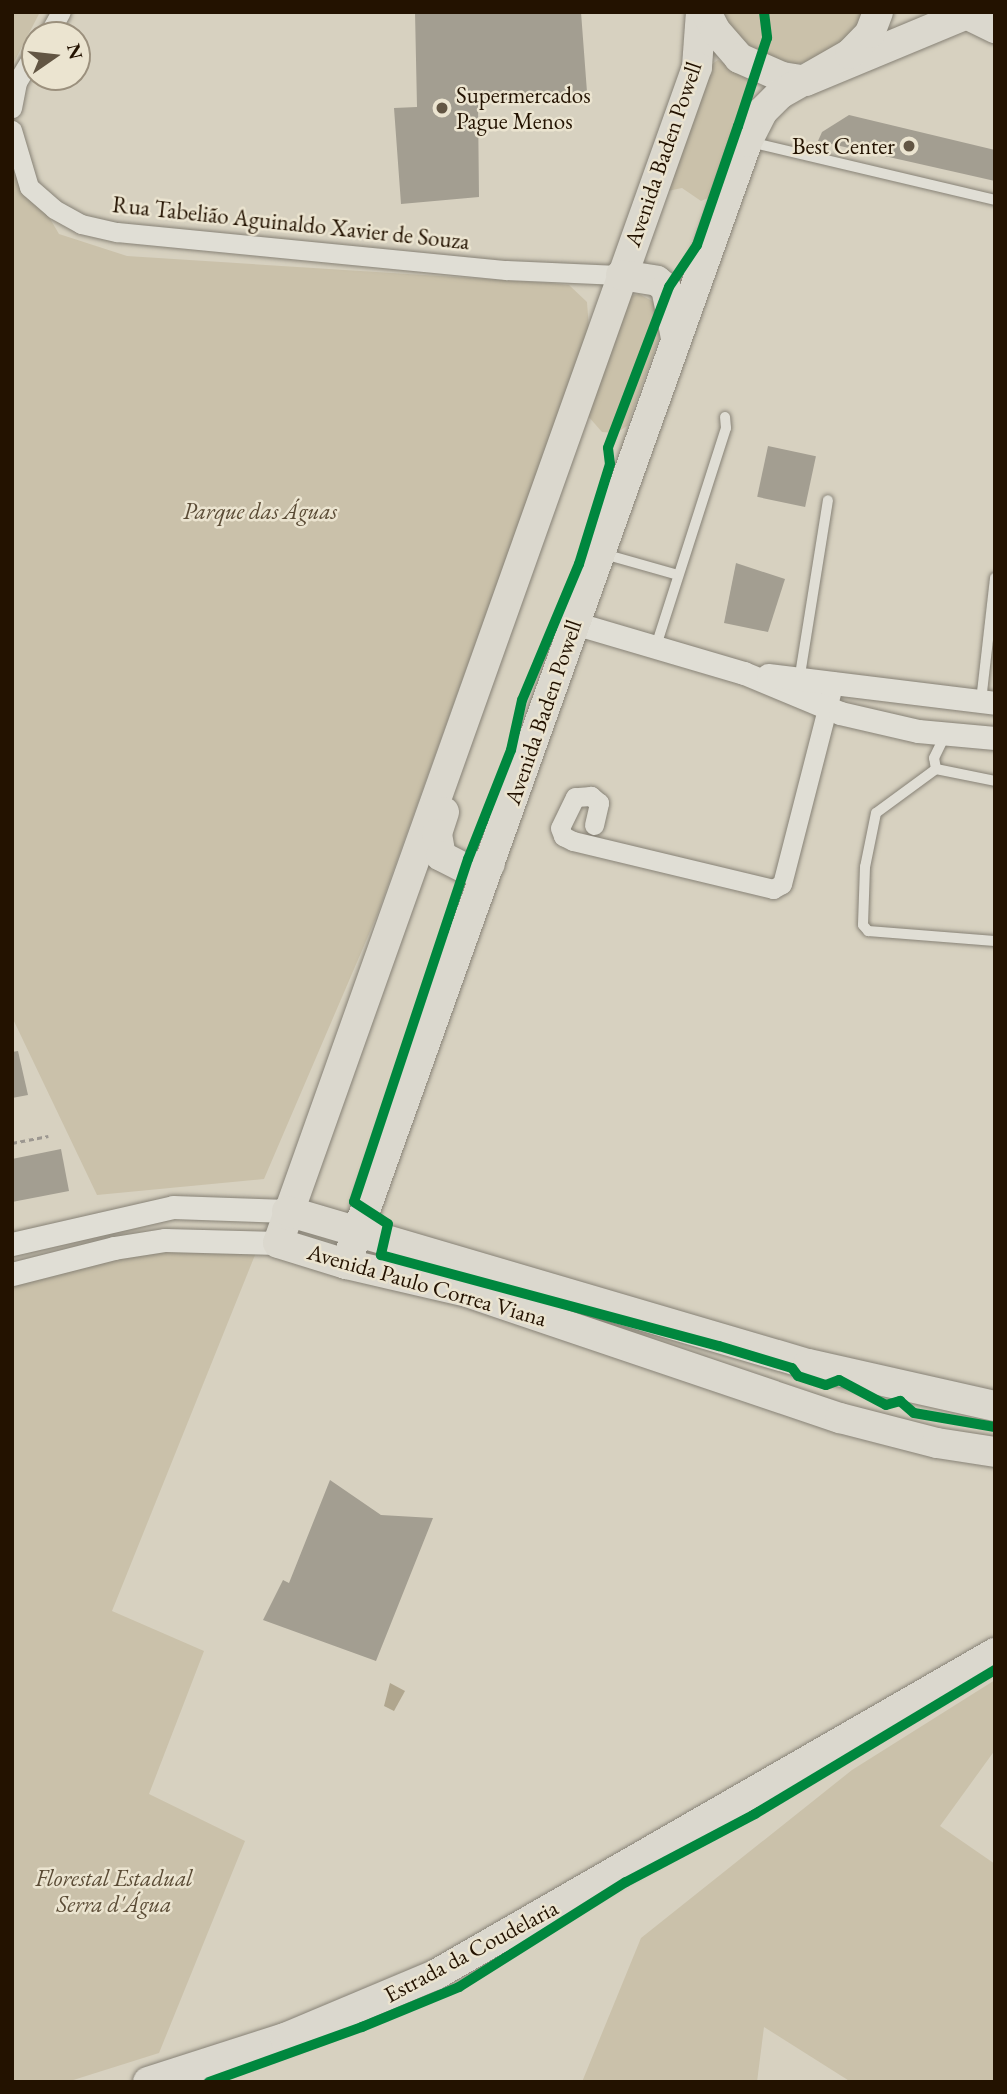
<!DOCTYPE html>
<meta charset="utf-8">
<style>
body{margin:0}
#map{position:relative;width:1007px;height:2094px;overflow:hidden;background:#d7d1c0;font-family:"EB Garamond",serif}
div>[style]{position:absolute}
.green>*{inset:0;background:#cac1aa}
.water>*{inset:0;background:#b0a68e}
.building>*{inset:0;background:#a39e91;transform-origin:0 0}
.path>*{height:2.5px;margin-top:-1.25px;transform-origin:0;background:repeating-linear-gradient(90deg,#9c9790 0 5px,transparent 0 8.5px)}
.roads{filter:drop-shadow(0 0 2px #878276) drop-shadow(0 0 2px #878276)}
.service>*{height:10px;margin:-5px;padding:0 5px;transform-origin:5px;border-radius:5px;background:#e0ded5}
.minor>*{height:19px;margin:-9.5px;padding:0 9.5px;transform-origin:9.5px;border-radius:9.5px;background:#e0ded5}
.tertiary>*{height:23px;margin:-11.5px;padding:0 11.5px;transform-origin:11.5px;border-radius:11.5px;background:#e0ded5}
.primary>*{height:30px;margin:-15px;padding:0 15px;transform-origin:15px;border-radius:15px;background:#dbd8ce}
.cycleway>*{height:10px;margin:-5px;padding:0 5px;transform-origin:5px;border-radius:5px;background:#00873e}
.dots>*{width:19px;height:19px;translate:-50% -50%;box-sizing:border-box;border:4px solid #ebe4d0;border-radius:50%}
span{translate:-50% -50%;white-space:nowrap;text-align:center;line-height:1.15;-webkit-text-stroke:5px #ebe4d0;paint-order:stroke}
.poi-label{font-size:23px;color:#231200}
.left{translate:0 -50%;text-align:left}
.right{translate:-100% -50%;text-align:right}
.street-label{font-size:23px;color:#231200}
.park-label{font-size:23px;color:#5a4b35;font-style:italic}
.frame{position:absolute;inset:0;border:14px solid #231200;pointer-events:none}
.north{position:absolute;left:21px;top:21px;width:70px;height:70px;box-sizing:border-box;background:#ebe4d0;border:2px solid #9b907d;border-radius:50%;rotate:76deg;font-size:19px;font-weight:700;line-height:28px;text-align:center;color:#231200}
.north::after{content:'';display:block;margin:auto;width:24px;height:32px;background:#625543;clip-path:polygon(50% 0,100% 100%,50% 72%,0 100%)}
</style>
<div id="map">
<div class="green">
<div style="clip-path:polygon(12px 12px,40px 12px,12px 66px)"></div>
<div style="clip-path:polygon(718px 12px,865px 12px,858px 29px,819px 59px,796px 64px,749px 53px)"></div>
<div style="clip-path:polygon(718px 60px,745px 73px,749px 82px,708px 198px,701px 201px,682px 188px,658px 193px,705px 69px)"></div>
<div style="clip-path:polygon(12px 167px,23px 189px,45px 210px,59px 234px,127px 256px,549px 283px,569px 285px,587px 302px,589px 329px,378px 913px,264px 1179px,97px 1195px,12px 1017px)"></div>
<div style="clip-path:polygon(639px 294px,654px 302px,663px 327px,627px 426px,616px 433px,602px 432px,588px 416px,626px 297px)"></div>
<div style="clip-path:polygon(153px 1250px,257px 1250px,112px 1611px,204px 1651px,149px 1794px,245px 1841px,159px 2053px,67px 2082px,12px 2082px,12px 1283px)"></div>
<div style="clip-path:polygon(995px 1680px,995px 1750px,940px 1826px,995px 1864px,995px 2082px,851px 2082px,764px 2027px,757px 2082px,582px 2082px,641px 1938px,852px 1770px)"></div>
</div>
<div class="water">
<div style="clip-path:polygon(390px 1683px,405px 1691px,394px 1711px,384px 1706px)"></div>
</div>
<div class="building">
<div style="clip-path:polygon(415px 12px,581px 12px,587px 92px,478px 103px,479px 197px,401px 204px,394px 108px,417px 107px)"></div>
<div style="clip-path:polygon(849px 115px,995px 150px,995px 181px,818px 141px,822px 132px)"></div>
<div style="left:768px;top:446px;width:49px;height:52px;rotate:12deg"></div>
<div style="clip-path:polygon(736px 563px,785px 579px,768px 632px,724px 623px)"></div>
<div style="clip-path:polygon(18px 1051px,28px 1095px,12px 1098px,12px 1052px)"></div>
<div style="clip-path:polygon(61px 1149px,69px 1191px,12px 1202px,12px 1159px)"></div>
<div style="clip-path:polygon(330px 1480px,381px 1515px,433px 1518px,376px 1661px,263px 1620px,283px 1580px,289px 1583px)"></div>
</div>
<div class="path">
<div style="left:12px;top:1143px;width:37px;rotate:-11deg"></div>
</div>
<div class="roads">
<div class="service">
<div style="left:750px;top:142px;width:252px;rotate:13.3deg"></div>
<div style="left:604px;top:554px;width:77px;rotate:15.8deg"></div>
<div style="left:656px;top:646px;width:229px;rotate:-72.2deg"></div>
<div style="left:726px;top:428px;width:11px;rotate:-95deg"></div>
<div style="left:799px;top:681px;width:183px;rotate:-80.9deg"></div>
<div style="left:981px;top:701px;width:124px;rotate:-83.5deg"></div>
<div style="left:936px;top:769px;width:74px;rotate:143.7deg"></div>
<div style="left:876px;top:813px;width:55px;rotate:101.5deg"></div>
<div style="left:865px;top:867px;width:58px;rotate:92deg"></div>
<div style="left:863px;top:925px;width:8px;rotate:50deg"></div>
<div style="left:868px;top:931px;width:127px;rotate:4.5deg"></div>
<div style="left:936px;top:769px;width:60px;rotate:11.5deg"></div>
<div style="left:936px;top:769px;width:11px;rotate:-100deg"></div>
<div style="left:934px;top:758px;width:28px;rotate:-64deg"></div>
</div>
<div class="minor">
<div style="left:48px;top:35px;width:26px;rotate:-61deg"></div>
<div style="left:12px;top:108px;width:26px;rotate:-79deg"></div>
<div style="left:17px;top:82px;width:35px;rotate:-59deg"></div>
<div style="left:12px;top:130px;width:59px;rotate:73.4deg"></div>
<div style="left:29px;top:187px;width:33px;rotate:41deg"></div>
<div style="left:54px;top:209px;width:31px;rotate:29deg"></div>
<div style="left:81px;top:224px;width:37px;rotate:13deg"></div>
<div style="left:117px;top:232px;width:391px;rotate:5.6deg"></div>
<div style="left:506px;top:270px;width:115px;rotate:2.5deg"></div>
<div style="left:594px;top:825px;width:23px;rotate:-77deg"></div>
<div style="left:599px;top:803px;width:11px;rotate:-139deg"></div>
<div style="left:591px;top:796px;width:16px;rotate:176deg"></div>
<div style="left:575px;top:797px;width:34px;rotate:116deg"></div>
<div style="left:560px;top:828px;width:9px;rotate:69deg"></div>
<div style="left:563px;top:836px;width:11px;rotate:27deg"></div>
<div style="left:573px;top:841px;width:206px;rotate:13.5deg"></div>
<div style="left:773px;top:889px;width:10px;rotate:-29deg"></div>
<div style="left:782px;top:884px;width:209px;rotate:-75.6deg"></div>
</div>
<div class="tertiary">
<div style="left:574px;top:623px;width:177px;rotate:16.4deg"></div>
<div style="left:744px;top:673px;width:104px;rotate:22.6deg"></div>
<div style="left:840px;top:713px;width:80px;rotate:13deg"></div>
<div style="left:918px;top:731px;width:77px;rotate:5.2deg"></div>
<div style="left:768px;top:675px;width:229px;rotate:7deg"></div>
<div style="left:12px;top:1244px;width:165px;rotate:-12.9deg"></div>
<div style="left:173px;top:1207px;width:114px;rotate:2deg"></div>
<div style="left:12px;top:1274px;width:105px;rotate:-14.3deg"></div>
<div style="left:114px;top:1248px;width:52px;rotate:-8.9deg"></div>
<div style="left:165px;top:1240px;width:113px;rotate:1.5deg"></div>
</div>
<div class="primary">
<div style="left:701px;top:12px;width:55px;rotate:94.2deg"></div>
<div style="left:697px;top:67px;width:1248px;rotate:109.61deg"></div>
<div style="left:278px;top:1243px;width:71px;rotate:17.2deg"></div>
<div style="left:346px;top:1264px;width:124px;rotate:13deg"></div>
<div style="left:467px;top:1292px;width:394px;rotate:18.7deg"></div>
<div style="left:840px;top:1418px;width:100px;rotate:14.5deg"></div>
<div style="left:937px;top:1443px;width:59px;rotate:8.8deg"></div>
<div style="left:706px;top:12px;width:20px;rotate:63deg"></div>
<div style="left:715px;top:30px;width:37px;rotate:49deg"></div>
<div style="left:739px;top:58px;width:47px;rotate:23.8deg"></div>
<div style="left:782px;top:77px;width:24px;rotate:9deg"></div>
<div style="left:806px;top:81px;width:174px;rotate:-22.6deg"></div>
<div style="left:962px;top:12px;width:37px;rotate:26deg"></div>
<div style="left:621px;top:275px;width:36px;rotate:9deg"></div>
<div style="left:657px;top:281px;width:11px;rotate:38deg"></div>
<div style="left:666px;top:288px;width:51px;rotate:78.7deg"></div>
<div style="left:444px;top:812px;width:23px;rotate:108deg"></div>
<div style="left:437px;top:834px;width:22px;rotate:80deg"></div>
<div style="left:441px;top:856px;width:27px;rotate:27deg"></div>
<div style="left:465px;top:868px;width:25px;rotate:-9deg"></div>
<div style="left:287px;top:1211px;width:543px;rotate:16.37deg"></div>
<div style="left:808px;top:1364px;width:192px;rotate:12.7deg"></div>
<div style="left:346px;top:1264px;width:1192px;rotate:-70.33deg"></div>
<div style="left:747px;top:142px;width:34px;rotate:-63deg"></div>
<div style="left:762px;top:112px;width:25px;rotate:-45deg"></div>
<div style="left:780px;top:94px;width:81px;rotate:-29.7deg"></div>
<div style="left:850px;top:54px;width:29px;rotate:-46deg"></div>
<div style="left:870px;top:33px;width:22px;rotate:-69deg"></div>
<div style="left:148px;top:2082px;width:144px;rotate:-17.8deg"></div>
<div style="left:285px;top:2038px;width:163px;rotate:-22.8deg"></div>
<div style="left:435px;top:1975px;width:646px;rotate:-29.9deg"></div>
</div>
</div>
<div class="cycleway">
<div style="left:764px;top:12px;width:26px;rotate:83deg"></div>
<div style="left:767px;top:38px;width:93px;rotate:108.2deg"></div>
<div style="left:738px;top:126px;width:126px;rotate:109deg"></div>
<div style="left:697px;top:245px;width:50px;rotate:123.7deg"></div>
<div style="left:669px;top:287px;width:172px;rotate:110.8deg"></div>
<div style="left:608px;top:448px;width:16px;rotate:83deg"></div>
<div style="left:610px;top:464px;width:105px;rotate:107.2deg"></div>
<div style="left:579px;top:564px;width:147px;rotate:112.7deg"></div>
<div style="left:522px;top:700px;width:51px;rotate:102.4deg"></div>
<div style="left:511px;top:750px;width:117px;rotate:111.5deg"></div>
<div style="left:468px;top:859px;width:361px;rotate:108.4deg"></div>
<div style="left:354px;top:1202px;width:40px;rotate:32.9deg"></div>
<div style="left:388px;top:1224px;width:32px;rotate:103deg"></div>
<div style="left:381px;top:1255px;width:350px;rotate:15.1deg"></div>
<div style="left:719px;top:1346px;width:76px;rotate:16.8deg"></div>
<div style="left:792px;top:1368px;width:10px;rotate:53deg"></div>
<div style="left:798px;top:1376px;width:29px;rotate:18deg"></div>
<div style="left:826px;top:1385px;width:14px;rotate:-21deg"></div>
<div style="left:839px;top:1380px;width:53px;rotate:28deg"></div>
<div style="left:886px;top:1405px;width:15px;rotate:-16deg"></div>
<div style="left:900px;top:1401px;width:18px;rotate:41deg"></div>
<div style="left:914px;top:1413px;width:82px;rotate:9.8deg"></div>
<div style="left:209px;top:2082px;width:163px;rotate:-19.8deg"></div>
<div style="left:362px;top:2027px;width:105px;rotate:-22.4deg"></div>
<div style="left:459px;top:1987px;width:197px;rotate:-32.2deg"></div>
<div style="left:626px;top:1882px;width:146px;rotate:-27.8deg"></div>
<div style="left:755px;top:1814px;width:280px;rotate:-31deg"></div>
</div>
<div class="dots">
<div style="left:442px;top:108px;background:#625543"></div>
<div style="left:909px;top:146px;background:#625543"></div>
</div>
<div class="poi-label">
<span class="left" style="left:456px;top:108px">Supermercados<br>Pague Menos</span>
<span class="right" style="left:895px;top:146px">Best Center</span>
</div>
<div class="street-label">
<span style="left:663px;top:154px;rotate:-71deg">Avenida Baden Powell</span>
<span style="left:291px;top:223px;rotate:6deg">Rua Tabelião Aguinaldo Xavier de Souza</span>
<span style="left:543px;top:712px;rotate:-71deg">Avenida Baden Powell</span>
<span style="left:427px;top:1285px;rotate:16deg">Avenida Paulo Correa Viana</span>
<span style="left:471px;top:1951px;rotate:-28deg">Estrada da Coudelaria</span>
</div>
<div class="park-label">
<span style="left:260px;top:511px">Parque das Águas</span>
<span style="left:114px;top:1891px">Florestal Estadual<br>Serra d'Água</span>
</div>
<div class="frame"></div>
<div class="north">N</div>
</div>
